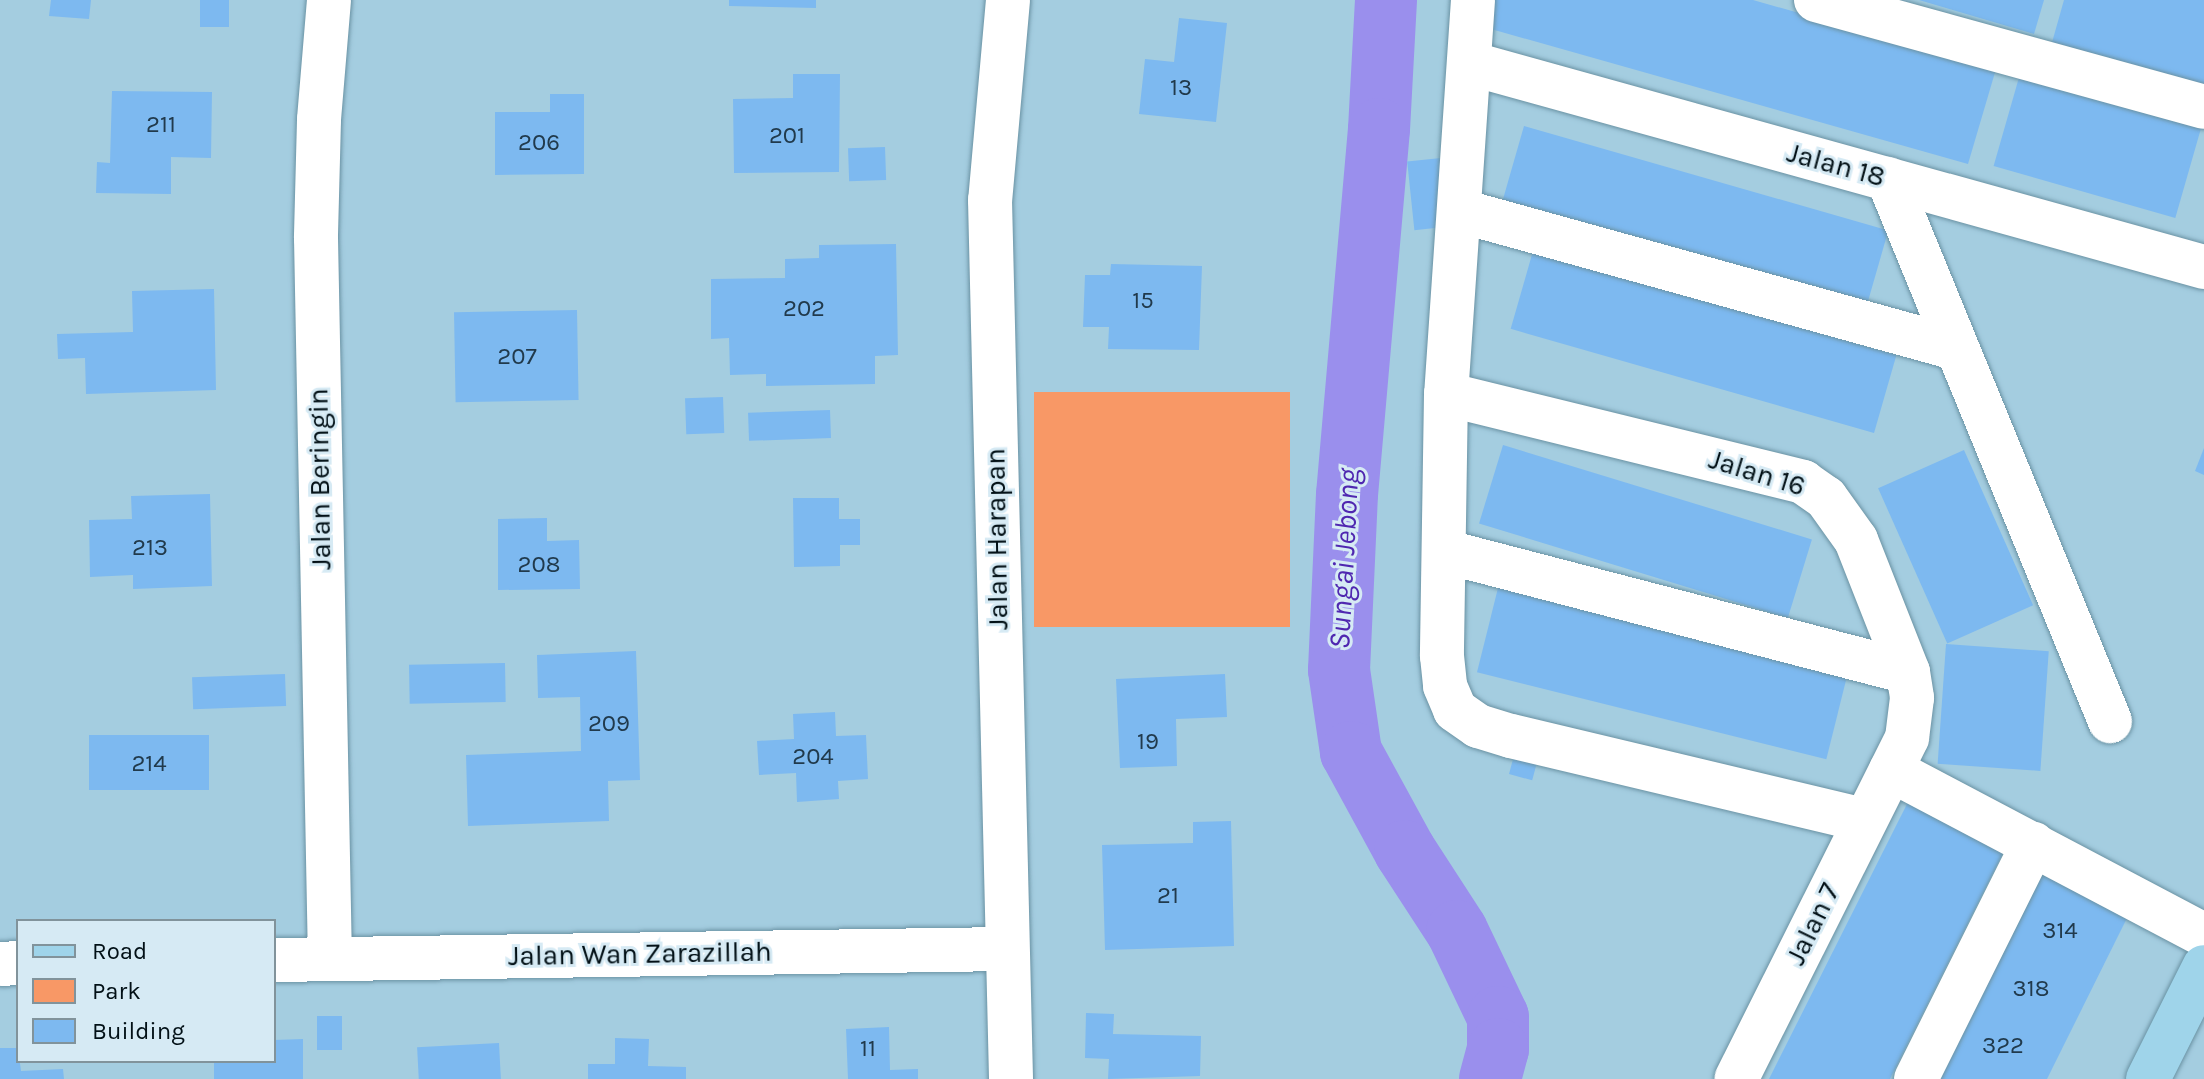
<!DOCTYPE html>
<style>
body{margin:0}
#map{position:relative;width:2204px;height:1079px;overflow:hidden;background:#a4cde0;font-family:Karla,sans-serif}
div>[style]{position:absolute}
.green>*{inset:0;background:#f89866;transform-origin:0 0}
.river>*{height:62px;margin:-31px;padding:0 31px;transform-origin:31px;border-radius:31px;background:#9a8fed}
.building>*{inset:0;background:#7db9f0;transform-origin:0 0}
.roads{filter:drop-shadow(0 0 2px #6a92a3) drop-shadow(0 0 2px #6a92a3)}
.minor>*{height:44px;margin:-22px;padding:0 22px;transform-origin:22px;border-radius:22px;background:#fff}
.major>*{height:44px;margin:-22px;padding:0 22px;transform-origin:22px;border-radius:22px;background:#9fd4ea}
span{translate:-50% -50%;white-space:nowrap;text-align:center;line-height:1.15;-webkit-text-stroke:6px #d6eaf4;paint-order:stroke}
.number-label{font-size:24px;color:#213a4c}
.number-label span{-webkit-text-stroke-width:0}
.street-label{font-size:28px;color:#021016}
.water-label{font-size:30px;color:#4f27b0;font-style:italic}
.legend{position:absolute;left:16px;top:919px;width:260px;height:144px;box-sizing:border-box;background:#d6eaf4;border:2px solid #81939b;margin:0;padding:10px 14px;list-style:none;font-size:24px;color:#021016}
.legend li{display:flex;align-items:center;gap:16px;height:40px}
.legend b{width:40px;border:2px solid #81939b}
</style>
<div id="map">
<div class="green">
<div style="left:1034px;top:392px;width:256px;height:235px"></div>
</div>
<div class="river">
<div style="left:1386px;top:0;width:129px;rotate:93.1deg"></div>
<div style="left:1379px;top:129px;width:366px;rotate:95deg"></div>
<div style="left:1347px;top:494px;width:176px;rotate:92.6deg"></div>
<div style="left:1339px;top:670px;width:83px;rotate:81.7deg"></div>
<div style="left:1351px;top:752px;width:113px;rotate:61.4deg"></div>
<div style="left:1405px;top:851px;width:95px;rotate:57deg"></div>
<div style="left:1457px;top:931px;width:95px;rotate:64.5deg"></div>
<div style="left:1498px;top:1017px;width:32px;rotate:90deg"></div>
<div style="left:1498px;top:1049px;width:31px;rotate:105deg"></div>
</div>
<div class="building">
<div style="clip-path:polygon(51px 0,91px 0,89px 19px,49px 16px)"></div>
<div style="left:200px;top:0;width:29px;height:27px"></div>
<div style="clip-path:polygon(729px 0,816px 0,816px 8px,729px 6px)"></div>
<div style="clip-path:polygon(1492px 0,1753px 0,1996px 69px,1968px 164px,1484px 27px)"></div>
<div style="clip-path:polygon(1919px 0,2044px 0,2034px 34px)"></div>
<div style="clip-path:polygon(2064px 0,2204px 0,2204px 89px,2051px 46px)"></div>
<div style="clip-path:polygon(1179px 18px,1227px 23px,1216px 122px,1139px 114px,1145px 59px,1174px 62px)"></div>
<div style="left:2022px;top:67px;width:189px;height:103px;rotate:16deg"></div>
<div style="clip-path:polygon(793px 74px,840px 74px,839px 172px,734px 173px,733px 99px,793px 98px)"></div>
<div style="clip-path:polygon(112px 91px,212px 92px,211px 158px,171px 157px,171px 194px,96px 193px,97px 162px,110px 163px)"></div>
<div style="clip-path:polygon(550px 94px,584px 94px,584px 174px,495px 175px,495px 112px,550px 112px)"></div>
<div style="left:1524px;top:126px;width:379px;height:81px;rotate:16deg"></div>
<div style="left:885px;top:147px;width:33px;height:37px;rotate:88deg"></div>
<div style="left:1441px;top:158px;width:69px;height:34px;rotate:84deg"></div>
<div style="clip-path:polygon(896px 244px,898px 355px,875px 356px,875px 384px,766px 386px,766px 374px,730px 375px,729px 338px,711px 339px,711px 279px,785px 278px,785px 259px,819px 258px,819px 245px)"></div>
<div style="left:1533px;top:251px;width:378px;height:81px;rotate:16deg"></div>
<div style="clip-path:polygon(1111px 264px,1202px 266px,1199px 350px,1108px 349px,1109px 327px,1083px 327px,1085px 275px,1110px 275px)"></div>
<div style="clip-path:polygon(214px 289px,216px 390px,86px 394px,85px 358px,58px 359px,57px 334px,133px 332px,132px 291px)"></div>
<div style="left:577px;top:310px;width:90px;height:123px;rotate:89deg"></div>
<div style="left:723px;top:397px;width:36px;height:38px;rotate:88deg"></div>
<div style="left:830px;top:410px;width:28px;height:82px;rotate:88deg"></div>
<div style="left:1503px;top:445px;width:323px;height:82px;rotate:17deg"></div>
<div style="clip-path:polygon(2204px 448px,2204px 475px,2195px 471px)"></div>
<div style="left:1964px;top:450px;width:170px;height:94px;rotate:66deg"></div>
<div style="clip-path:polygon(210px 494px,212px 586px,133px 589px,133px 575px,90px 577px,89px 520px,132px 519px,131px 496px)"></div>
<div style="clip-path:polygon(793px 498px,839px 498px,839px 519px,860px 519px,860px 545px,840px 545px,840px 566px,794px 567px)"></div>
<div style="clip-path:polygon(547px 518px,547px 541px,579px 540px,580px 589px,498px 590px,498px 519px)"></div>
<div style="left:1500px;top:580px;width:360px;height:95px;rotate:14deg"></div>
<div style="left:1946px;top:644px;width:103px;height:120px;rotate:4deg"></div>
<div style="clip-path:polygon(636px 651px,640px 780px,608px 781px,609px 821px,468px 826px,466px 755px,581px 751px,580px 697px,538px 698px,537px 655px)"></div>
<div style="left:505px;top:663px;width:39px;height:96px;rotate:89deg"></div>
<div style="left:285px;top:674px;width:32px;height:93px;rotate:88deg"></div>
<div style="clip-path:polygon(1225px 674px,1227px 717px,1176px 719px,1177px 766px,1120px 768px,1116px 679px)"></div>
<div style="clip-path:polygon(835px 712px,836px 736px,866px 735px,868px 779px,838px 781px,839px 799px,797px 802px,796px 773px,759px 775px,757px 741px,794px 739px,793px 714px)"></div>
<div style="left:209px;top:735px;width:55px;height:120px;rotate:90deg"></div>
<div style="left:1516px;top:748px;width:24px;height:27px;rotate:15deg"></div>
<div style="clip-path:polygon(1909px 800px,2006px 847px,1890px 1079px,1769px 1079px)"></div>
<div style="clip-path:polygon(1231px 821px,1234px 946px,1105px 950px,1102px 845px,1193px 843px,1193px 822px)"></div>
<div style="clip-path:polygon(2033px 865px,2130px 912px,2047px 1079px,1926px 1079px)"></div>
<div style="clip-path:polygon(1086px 1013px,1114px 1014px,1113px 1034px,1201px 1036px,1200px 1076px,1108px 1079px,1109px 1059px,1085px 1058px)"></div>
<div style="left:317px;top:1016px;width:25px;height:34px"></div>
<div style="clip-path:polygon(889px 1027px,890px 1070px,918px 1069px,918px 1079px,848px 1079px,846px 1029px)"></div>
<div style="clip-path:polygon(615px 1038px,649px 1039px,648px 1066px,686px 1067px,686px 1079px,588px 1079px,588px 1064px,615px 1064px)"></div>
<div style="clip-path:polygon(303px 1039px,303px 1079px,214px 1079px,214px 1061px,274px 1061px,274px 1040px)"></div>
<div style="left:499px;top:1043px;width:36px;height:82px;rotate:87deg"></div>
<div style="clip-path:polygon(0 1048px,18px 1048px,21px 1071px,63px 1069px,64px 1079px,0 1079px)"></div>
</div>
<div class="roads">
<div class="minor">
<div style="left:329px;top:0;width:120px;rotate:94.8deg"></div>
<div style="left:319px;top:120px;width:118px;rotate:91.5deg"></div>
<div style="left:316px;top:238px;width:721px;rotate:88.89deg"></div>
<div style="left:1008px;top:0;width:201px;rotate:95.1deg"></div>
<div style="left:990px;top:200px;width:879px;rotate:88.63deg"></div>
<div style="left:1473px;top:0;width:395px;rotate:93.9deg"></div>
<div style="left:1446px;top:394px;width:262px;rotate:90.9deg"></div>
<div style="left:1442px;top:656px;width:30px;rotate:84deg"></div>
<div style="left:1445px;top:686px;width:26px;rotate:67deg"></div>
<div style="left:1455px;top:710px;width:28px;rotate:35deg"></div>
<div style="left:1478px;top:726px;width:34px;rotate:17deg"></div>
<div style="left:1511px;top:736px;width:363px;rotate:13.4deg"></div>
<div style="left:1816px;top:0;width:402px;rotate:15.4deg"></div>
<div style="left:1469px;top:63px;width:763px;rotate:15.51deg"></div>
<div style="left:1888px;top:179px;width:586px;rotate:67.73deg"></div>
<div style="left:1461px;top:211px;width:513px;rotate:15.5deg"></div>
<div style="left:1446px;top:394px;width:368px;rotate:13.8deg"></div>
<div style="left:1803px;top:482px;width:28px;rotate:35deg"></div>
<div style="left:1826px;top:498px;width:52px;rotate:54.5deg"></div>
<div style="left:1856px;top:540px;width:142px;rotate:68.5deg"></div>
<div style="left:1908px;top:672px;width:26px;rotate:81deg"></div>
<div style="left:1912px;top:698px;width:40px;rotate:97.1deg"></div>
<div style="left:1907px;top:738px;width:381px;rotate:116.6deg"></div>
<div style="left:1447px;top:552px;width:476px;rotate:14.6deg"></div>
<div style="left:1891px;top:770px;width:354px;rotate:27.8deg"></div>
<div style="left:274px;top:960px;width:733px;rotate:-0.86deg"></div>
<div style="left:0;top:964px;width:18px;rotate:-3deg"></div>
<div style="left:1916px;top:1079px;width:263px;rotate:-63.5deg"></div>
</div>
<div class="major">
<div style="left:2148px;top:1079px;width:125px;rotate:-63.4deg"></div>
</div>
</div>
<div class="number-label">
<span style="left:1181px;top:88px">13</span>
<span style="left:161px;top:125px">211</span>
<span style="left:787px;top:136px">201</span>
<span style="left:539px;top:143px">206</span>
<span style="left:1143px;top:301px">15</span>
<span style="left:804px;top:309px">202</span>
<span style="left:517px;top:357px">207</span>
<span style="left:150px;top:548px">213</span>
<span style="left:539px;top:565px">208</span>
<span style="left:609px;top:724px">209</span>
<span style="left:1148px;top:742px">19</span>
<span style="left:813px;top:757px">204</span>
<span style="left:149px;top:764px">214</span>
<span style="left:1168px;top:896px">21</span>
<span style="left:2060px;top:931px">314</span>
<span style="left:2031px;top:989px">318</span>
<span style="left:2003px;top:1046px">322</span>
<span style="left:868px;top:1049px">11</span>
</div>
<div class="street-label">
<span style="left:1836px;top:165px;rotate:15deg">Jalan 18</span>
<span style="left:1757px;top:473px;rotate:17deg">Jalan 16</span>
<span style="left:320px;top:479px;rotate:-91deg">Jalan Beringin</span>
<span style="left:997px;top:539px;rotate:-91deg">Jalan Harapan</span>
<span style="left:1813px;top:924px;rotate:-64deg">Jalan 7</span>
<span style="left:640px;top:954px;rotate:-1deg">Jalan Wan Zarazillah</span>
</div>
<div class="water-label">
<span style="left:1344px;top:559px;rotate:-87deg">Sungai Jebong</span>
</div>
<ul class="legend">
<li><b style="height:10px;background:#9fd4ea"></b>Road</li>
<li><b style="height:22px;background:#f89866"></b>Park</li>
<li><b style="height:22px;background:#7db9f0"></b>Building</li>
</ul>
</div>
